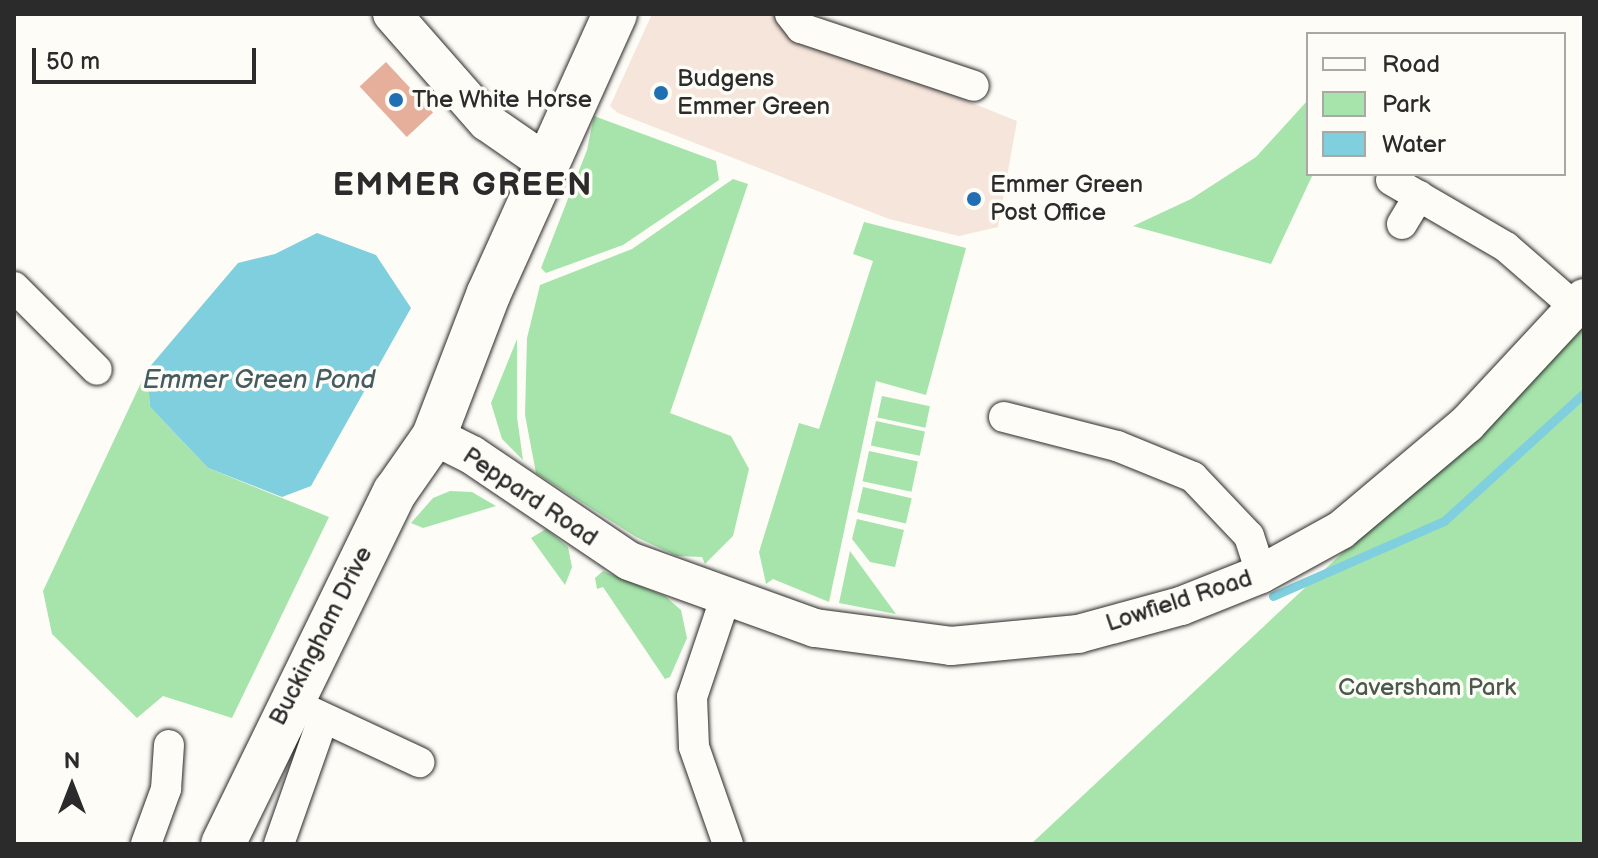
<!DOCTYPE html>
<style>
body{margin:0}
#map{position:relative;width:1598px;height:858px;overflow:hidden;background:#fdfcf7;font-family:"Balsamiq Sans",sans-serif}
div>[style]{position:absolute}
.built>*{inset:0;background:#f6e5db}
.green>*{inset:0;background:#a6e4ab;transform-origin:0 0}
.water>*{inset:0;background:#80cfde}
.stream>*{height:9px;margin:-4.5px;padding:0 4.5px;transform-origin:4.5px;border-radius:4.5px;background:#80cfde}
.building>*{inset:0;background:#e6af9b;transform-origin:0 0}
.roads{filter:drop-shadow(0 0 2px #2b2b2b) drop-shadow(0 0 2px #2b2b2b)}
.minor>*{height:30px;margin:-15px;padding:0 15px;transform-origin:15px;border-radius:15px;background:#fdfcf7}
.tertiary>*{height:38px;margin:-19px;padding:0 19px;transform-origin:19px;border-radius:19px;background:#fdfcf7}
.secondary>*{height:44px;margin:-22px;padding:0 22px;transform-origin:22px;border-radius:22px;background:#fdfcf7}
.dots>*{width:22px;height:22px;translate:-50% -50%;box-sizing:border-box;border:4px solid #fdfcf7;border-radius:50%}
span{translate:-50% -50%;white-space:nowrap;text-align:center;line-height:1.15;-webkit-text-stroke:7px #fdfcf7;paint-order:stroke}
.poi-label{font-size:24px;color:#2b2b2b}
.left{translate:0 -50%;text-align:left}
.street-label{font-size:24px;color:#2b2b2b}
.park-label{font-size:24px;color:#4a594b}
.water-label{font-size:26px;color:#445c61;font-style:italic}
.district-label{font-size:32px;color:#2b2b2b;font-weight:700;letter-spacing:2px}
.frame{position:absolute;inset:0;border:16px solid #2b2b2b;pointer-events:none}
.legend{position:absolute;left:1306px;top:32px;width:260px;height:144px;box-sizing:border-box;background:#fdfcf7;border:2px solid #a9a8a5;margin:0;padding:10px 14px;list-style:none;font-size:24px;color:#2b2b2b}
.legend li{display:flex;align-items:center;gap:16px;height:40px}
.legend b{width:40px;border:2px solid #a9a8a5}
.north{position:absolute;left:32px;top:746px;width:80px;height:80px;-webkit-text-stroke:6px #fdfcf7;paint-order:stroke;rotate:0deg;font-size:22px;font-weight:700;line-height:32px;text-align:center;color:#2b2b2b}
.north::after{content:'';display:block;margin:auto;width:28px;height:36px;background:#2b2b2b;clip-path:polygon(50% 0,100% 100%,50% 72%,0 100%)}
.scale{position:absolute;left:32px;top:48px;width:224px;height:36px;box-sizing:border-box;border:4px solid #2b2b2b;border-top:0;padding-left:10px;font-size:24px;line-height:28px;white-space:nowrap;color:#2b2b2b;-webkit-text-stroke:6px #fdfcf7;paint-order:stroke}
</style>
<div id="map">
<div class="built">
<div style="clip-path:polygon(652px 14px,779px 14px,796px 33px,1017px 121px,998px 227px,959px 236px,889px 219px,618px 113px,610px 106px)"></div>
</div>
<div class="green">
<div style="clip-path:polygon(1308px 100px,1308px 174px,1313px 174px,1271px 264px,1133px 226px,1191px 199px,1256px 157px)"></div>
<div style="clip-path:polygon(594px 116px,716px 161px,719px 180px,623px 245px,546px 273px,541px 268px,587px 150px)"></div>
<div style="clip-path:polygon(733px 179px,748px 184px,670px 413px,731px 436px,749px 469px,733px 536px,705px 564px,702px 557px,677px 556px,636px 537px,536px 473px,525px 415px,527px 338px,540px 285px,632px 249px)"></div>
<div style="clip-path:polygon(864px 222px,966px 248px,926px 395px,876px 381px,829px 602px,773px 579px,766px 584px,759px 552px,799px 423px,819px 429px,873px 261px,853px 254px)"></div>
<div style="clip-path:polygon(1584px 327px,1584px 844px,1031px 844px)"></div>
<div style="clip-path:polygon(517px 339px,517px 417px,523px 460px,502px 439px,491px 403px)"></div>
<div style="clip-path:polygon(147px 370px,150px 407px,208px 468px,329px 517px,232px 718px,163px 696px,137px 718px,52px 634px,43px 591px)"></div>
<div style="left:882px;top:396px;width:49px;height:22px;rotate:12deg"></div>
<div style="left:876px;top:421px;width:50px;height:25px;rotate:12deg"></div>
<div style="left:869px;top:451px;width:50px;height:31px;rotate:12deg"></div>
<div style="left:863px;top:487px;width:50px;height:26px;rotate:13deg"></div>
<div style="clip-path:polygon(450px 491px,472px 492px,496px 506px,423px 528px,411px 523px,433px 498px)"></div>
<div style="clip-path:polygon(857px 519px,904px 530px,895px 567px,870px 562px,852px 539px)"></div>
<div style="clip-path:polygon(546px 529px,568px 547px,572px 567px,565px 585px,531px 538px)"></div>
<div style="clip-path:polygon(850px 551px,896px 614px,839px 603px)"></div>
<div style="clip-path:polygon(603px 571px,665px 596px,681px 610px,687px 638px,670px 677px,665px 679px,603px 587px,597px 589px,595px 578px)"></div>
</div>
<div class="water">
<div style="clip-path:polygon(317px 233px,376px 255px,411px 308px,311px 486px,282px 497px,208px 468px,150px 407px,147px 370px,238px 263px,275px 254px)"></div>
</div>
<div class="stream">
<div style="left:1273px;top:596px;width:187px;rotate:-23.7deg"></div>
<div style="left:1444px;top:521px;width:190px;rotate:-42.4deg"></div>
</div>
<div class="building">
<div style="left:386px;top:62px;width:69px;height:36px;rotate:47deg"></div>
</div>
<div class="roads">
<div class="minor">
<div style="left:790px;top:14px;width:18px;rotate:52deg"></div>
<div style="left:801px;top:28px;width:182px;rotate:18.5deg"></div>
<div style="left:1391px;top:180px;width:133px;rotate:30.2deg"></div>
<div style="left:1506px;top:247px;width:91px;rotate:41deg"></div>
<div style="left:1402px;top:224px;width:33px;rotate:-59deg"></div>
<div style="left:14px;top:287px;width:117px;rotate:45deg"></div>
<div style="left:1004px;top:417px;width:117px;rotate:14.4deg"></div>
<div style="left:1117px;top:446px;width:82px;rotate:22.2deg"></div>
<div style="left:1193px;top:477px;width:81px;rotate:46.5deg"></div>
<div style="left:1249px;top:536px;width:40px;rotate:72deg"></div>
<div style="left:725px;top:599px;width:103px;rotate:108.6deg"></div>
<div style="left:692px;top:697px;width:50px;rotate:87.7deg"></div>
<div style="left:694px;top:747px;width:103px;rotate:70.7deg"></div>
<div style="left:288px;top:701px;width:145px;rotate:25deg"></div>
<div style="left:146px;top:844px;width:59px;rotate:-70deg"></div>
<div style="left:166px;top:789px;width:44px;rotate:-86.1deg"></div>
<div style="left:279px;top:844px;width:129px;rotate:-70.6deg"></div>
</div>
<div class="tertiary">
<div style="left:392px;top:14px;width:144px;rotate:48.7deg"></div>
<div style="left:487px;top:122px;width:75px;rotate:34.7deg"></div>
<div style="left:434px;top:436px;width:42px;rotate:26.6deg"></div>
<div style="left:472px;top:455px;width:189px;rotate:34deg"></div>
<div style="left:629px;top:561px;width:198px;rotate:19.8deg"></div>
<div style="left:815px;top:628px;width:137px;rotate:7.5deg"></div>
<div style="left:951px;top:646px;width:128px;rotate:-5.4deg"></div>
<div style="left:1078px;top:634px;width:107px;rotate:-15.2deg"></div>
<div style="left:1181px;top:606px;width:86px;rotate:-21.8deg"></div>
<div style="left:1261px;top:574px;width:91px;rotate:-28.8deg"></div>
<div style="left:1341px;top:530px;width:165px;rotate:-40.1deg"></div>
<div style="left:1467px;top:424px;width:172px;rotate:-47.1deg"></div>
</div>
<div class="secondary">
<div style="left:223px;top:844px;width:392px;rotate:-64deg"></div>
<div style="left:395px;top:492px;width:68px;rotate:-55.1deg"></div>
<div style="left:434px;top:436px;width:153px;rotate:-69deg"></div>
<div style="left:489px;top:293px;width:306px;rotate:-65.7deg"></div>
</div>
</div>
<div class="dots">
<div style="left:661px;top:93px;background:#1f6fb2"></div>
<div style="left:396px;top:100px;background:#1f6fb2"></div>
<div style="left:974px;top:199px;background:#1f6fb2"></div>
</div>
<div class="poi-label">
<span class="left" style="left:677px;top:93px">Budgens<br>Emmer Green</span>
<span class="left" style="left:412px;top:100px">The White Horse</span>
<span class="left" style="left:990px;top:199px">Emmer Green<br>Post Office</span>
</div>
<div class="street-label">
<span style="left:530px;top:497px;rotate:34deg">Peppard Road</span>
<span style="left:1179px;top:601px;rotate:-18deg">Lowfield Road</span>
<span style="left:321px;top:636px;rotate:-63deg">Buckingham Drive</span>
</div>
<div class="park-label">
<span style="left:1427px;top:688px">Caversham Park</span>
</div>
<div class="water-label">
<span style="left:259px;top:381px">Emmer Green Pond</span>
</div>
<div class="district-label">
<span style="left:463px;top:186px">EMMER GREEN</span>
</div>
<div class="frame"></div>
<ul class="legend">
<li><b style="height:10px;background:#fdfcf7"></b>Road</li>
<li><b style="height:22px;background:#a6e4ab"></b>Park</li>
<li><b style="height:22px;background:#80cfde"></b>Water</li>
</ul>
<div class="north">N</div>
<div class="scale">50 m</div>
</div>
